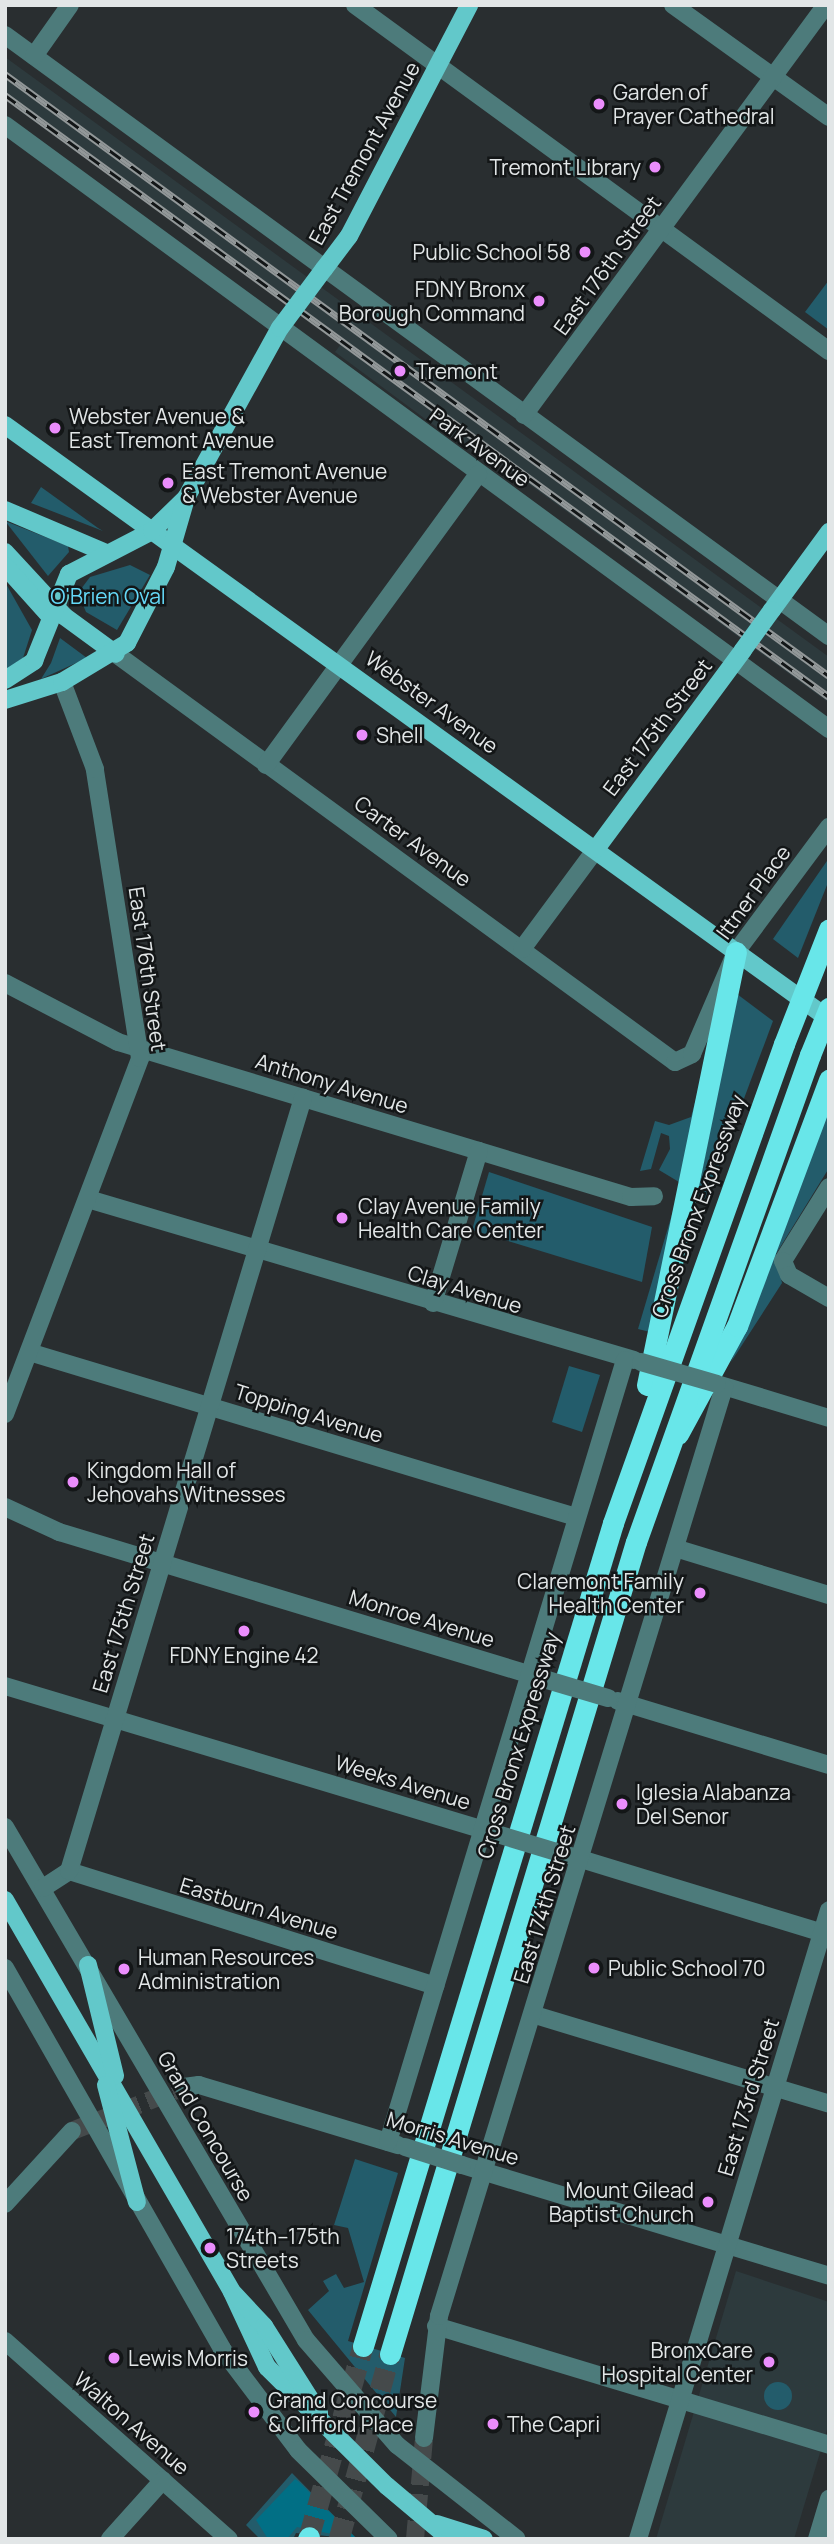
<!DOCTYPE html>
<html>
<head>
<meta charset="utf-8">
<style>
  body { margin:0 }
  #map { position:relative; width:834px; height:2544px; overflow:hidden; background:#292e30; font-family:Manrope,sans-serif }
  div>[style] { position:absolute }
  .built>* { inset:0; background:#2d3a3d }
  .green>* { inset:0; background:#235c6b }
  .round { border-radius:50% }
  .forest>* { inset:0; background:#016f85 }
  .minor-tunnel>* { height:18px; margin-top:-9px; transform-origin:0; background:repeating-linear-gradient(90deg,#454a4b 0 18px,transparent 0 27px) }
  .highway-tunnel>* { height:21px; margin-top:-10.5px; transform-origin:0; background:repeating-linear-gradient(90deg,#454a4b 0 21px,transparent 0 31px) }
  .minor>* { height:18px; margin:-9px; padding:0 9px; transform-origin:9px; border-radius:9px; background:#4d7b7b }
  .major>* { height:18px; margin:-9px; padding:0 9px; transform-origin:9px; border-radius:9px; background:#62c8ca }
  .highway>* { height:21px; margin:-10.5px; padding:0 10.5px; transform-origin:10.5px; border-radius:10.5px; background:#68e6e9 }
  .rail>* { height:7px; margin-top:-3.5px; transform-origin:0; background:repeating-linear-gradient(90deg,#131617 0 13px,#939899 0 26px); box-sizing:border-box; border-block:2px solid #939899 }
  .minor-bridge>* { height:18px; margin:-9px; padding:0 9px; transform-origin:9px; border-radius:9px; background:#4d7b7b }
  .major-bridge>* { height:18px; margin:-9px; padding:0 9px; transform-origin:9px; border-radius:9px; background:#62c8ca }
  .highway-bridge>* { height:21px; margin:-10.5px; padding:0 10.5px; transform-origin:10.5px; border-radius:10.5px; background:#68e6e9 }
  .dots>* { width:19px; height:19px; translate:-50% -50%; box-sizing:border-box; border:4px solid #131617; border-radius:50% }
  span { translate:-50% -50%; white-space:nowrap; text-align:center; line-height:1.15; -webkit-text-stroke:5px #131617; paint-order:stroke }
  .poi-label { font-size:21px; color:#e2e6e7 }
  .left { translate:0 -50%; text-align:left }
  .right { translate:-100% -50%; text-align:right }
  .street-label { font-size:21px; color:#e2e6e7 }
  .park-label { font-size:21px; color:#64d9f8 }
  .frame { position:absolute; inset:0; border:7px solid #e2e6e7; pointer-events:none }
</style>
</head>
<body>
<div id="map">
  <div class="built">
    <div style="clip-path:polygon(5px 57px,829px 657px,829px 703px,481px 449px,476px 453px,432px 424px,335px 352px,341px 344px,5px 100px)"></div>
    <div style="clip-path:polygon(736px 2271px,829px 2302px,829px 2423px,794px 2539px,656px 2539px)"></div>
  </div>
  <div class="green">
    <div style="clip-path:polygon(829px 280px,829px 330px,805px 312px)"></div>
    <div style="clip-path:polygon(41px 487px,98px 528px,103px 531px,31px 503px)"></div>
    <div style="clip-path:polygon(5px 521px,68px 546px,69px 552px,48px 576px)"></div>
    <div style="clip-path:polygon(130px 565px,150px 575px,117px 630px,86px 612px,78px 593px,90px 577px)"></div>
    <div style="clip-path:polygon(5px 582px,32px 630px,23px 658px,5px 670px)"></div>
    <div style="clip-path:polygon(60px 638px,87px 658px,41px 679px,51px 663px)"></div>
    <div style="clip-path:polygon(829px 858px,829px 880px,798px 958px,773px 939px)"></div>
    <div style="clip-path:polygon(737px 994px,773px 1021px,706px 1200px,697px 1196px)"></div>
    <div style="clip-path:polygon(708px 1054px,684px 1185px,659px 1170px,670px 1149px,669px 1136px,661px 1133px,651px 1169px,640px 1171px,655px 1121px,669px 1125px,691px 1117px)"></div>
    <div style="clip-path:polygon(829px 1108px,829px 1168px,776px 1254px,782px 1283px,731px 1362px)"></div>
    <div style="clip-path:polygon(489px 1172px,652px 1227px,642px 1282px,472px 1230px)"></div>
    <div style="clip-path:polygon(675px 1204px,650px 1332px,638px 1329px)"></div>
    <div style="clip-path:polygon(569px 1366px,600px 1375px,582px 1432px,552px 1422px)"></div>
    <div style="clip-path:polygon(355px 2159px,398px 2173px,348px 2341px,405px 2358px,396px 2417px,308px 2310px,329px 2291px,323px 2281px,336px 2274px,344px 2288px,364px 2282px,348px 2228px,334px 2225px)"></div>
    <div class="round" style="left:764px;top:2382px;width:28px;height:28px"></div>
    <div style="clip-path:polygon(292px 2473px,357px 2539px,296px 2533px,293px 2539px,260px 2539px,246px 2525px)"></div>
  </div>
  <div class="forest">
    <div style="clip-path:polygon(295px 2479px,298px 2481px,357px 2539px,297px 2527px,287px 2539px,268px 2539px,256px 2520px)"></div>
  </div>
  <div class="minor-tunnel">
    <div style="left:72px;top:2131px;width:120px;rotate:-21.4deg"></div>
    <div style="left:415px;top:2539px;width:101px;rotate:-84.9deg"></div>
  </div>
  <div class="highway-tunnel">
    <div style="left:309px;top:2537px;width:198px;rotate:-74.2deg"></div>
    <div style="left:339px;top:2539px;width:192px;rotate:-74.6deg"></div>
  </div>
  <div class="minor">
    <div style="left:355px;top:5px;width:587px;rotate:36.13deg"></div>
    <div style="left:673px;top:5px;width:192px;rotate:35.7deg"></div>
    <div style="left:5px;top:35px;width:1020px;rotate:36.11deg"></div>
    <div style="left:34px;top:56px;width:62px;rotate:-54.8deg"></div>
    <div style="left:5px;top:125px;width:1022px;rotate:36.24deg"></div>
    <div style="left:524px;top:415px;width:509px;rotate:-53.63deg"></div>
    <div style="left:116px;top:654px;width:692px;rotate:36.12deg"></div>
    <div style="left:675px;top:1062px;width:19px;rotate:-25deg"></div>
    <div style="left:692px;top:1054px;width:111px;rotate:-66.7deg"></div>
    <div style="left:736px;top:952px;width:156px;rotate:-53.4deg"></div>
    <div style="left:266px;top:765px;width:360px;rotate:-53.9deg"></div>
    <div style="left:522px;top:949px;width:124px;rotate:-53.5deg"></div>
    <div style="left:5px;top:983px;width:127px;rotate:27.6deg"></div>
    <div style="left:118px;top:1042px;width:536px;rotate:16.81deg"></div>
    <div style="left:631px;top:1197px;width:23px;rotate:-2deg"></div>
    <div style="left:829px;top:1187px;width:87px;rotate:121.9deg"></div>
    <div style="left:783px;top:1261px;width:15px;rotate:67deg"></div>
    <div style="left:789px;top:1275px;width:46px;rotate:29.9deg"></div>
    <div style="left:88px;top:1199px;width:569px;rotate:16.43deg"></div>
    <div style="left:433px;top:1303px;width:159px;rotate:-73.2deg"></div>
    <div style="left:29px;top:1352px;width:571px;rotate:16.79deg"></div>
    <div style="left:717px;top:1384px;width:117px;rotate:16.9deg"></div>
    <div style="left:5px;top:1414px;width:381px;rotate:-69.2deg"></div>
    <div style="left:140px;top:1058px;width:292px;rotate:-98.9deg"></div>
    <div style="left:95px;top:769px;width:93px;rotate:-110.8deg"></div>
    <div style="left:5px;top:1507px;width:60px;rotate:24.8deg"></div>
    <div style="left:59px;top:1532px;width:500px;rotate:16.84deg"></div>
    <div style="left:675px;top:1548px;width:161px;rotate:17deg"></div>
    <div style="left:5px;top:1686px;width:511px;rotate:16.73deg"></div>
    <div style="left:618px;top:1701px;width:220px;rotate:16.9deg"></div>
    <div style="left:5px;top:1827px;width:595px;rotate:59.6deg"></div>
    <div style="left:306px;top:2340px;width:139px;rotate:49.1deg"></div>
    <div style="left:397px;top:2445px;width:152px;rotate:38.1deg"></div>
    <div style="left:571px;top:1856px;width:270px;rotate:17deg"></div>
    <div style="left:69px;top:1871px;width:384px;rotate:17.4deg"></div>
    <div style="left:43px;top:1888px;width:31px;rotate:-33deg"></div>
    <div style="left:69px;top:1871px;width:808px;rotate:-73.16deg"></div>
    <div style="left:5px;top:1968px;width:438px;rotate:60.3deg"></div>
    <div style="left:222px;top:2349px;width:126px;rotate:53deg"></div>
    <div style="left:298px;top:2450px;width:127px;rotate:44.4deg"></div>
    <div style="left:535px;top:2015px;width:307px;rotate:16.8deg"></div>
    <div style="left:184px;top:2087px;width:15px;rotate:-8deg"></div>
    <div style="left:199px;top:2085px;width:208px;rotate:16.8deg"></div>
    <div style="left:388px;top:2142px;width:817px;rotate:-73.14deg"></div>
    <div style="left:462px;top:2165px;width:383px;rotate:16.8deg"></div>
    <div style="left:5px;top:2204px;width:99px;rotate:-47.5deg"></div>
    <div style="left:436px;top:2326px;width:411px;rotate:16.8deg"></div>
    <div style="left:5px;top:2341px;width:299px;rotate:41.5deg"></div>
    <div style="left:424px;top:2438px;width:123px;rotate:-83deg"></div>
    <div style="left:439px;top:2316px;width:972px;rotate:-72.94deg"></div>
    <div style="left:110px;top:2539px;width:79px;rotate:-48.1deg"></div>
    <div style="left:638px;top:2539px;width:657px;rotate:-73.11deg"></div>
    <div style="left:817px;top:2539px;width:42px;rotate:-73.3deg"></div>
  </div>
  <div class="major">
    <div style="left:324px;top:269px;width:41px;rotate:-52.9deg"></div>
    <div style="left:349px;top:236px;width:260px;rotate:-62.5deg"></div>
    <div style="left:5px;top:425px;width:1016px;rotate:35.79deg"></div>
    <div style="left:5px;top:510px;width:108px;rotate:23deg"></div>
    <div style="left:5px;top:552px;width:87px;rotate:47.3deg"></div>
    <div style="left:64px;top:616px;width:64px;rotate:36.2deg"></div>
    <div style="left:5px;top:566px;width:66px;rotate:48.1deg"></div>
    <div style="left:772px;top:610px;width:97px;rotate:-53.8deg"></div>
    <div style="left:5px;top:680px;width:35px;rotate:-33deg"></div>
    <div style="left:34px;top:661px;width:94px;rotate:-68.1deg"></div>
    <div style="left:69px;top:574px;width:93px;rotate:-27.4deg"></div>
    <div style="left:152px;top:531px;width:47px;rotate:-44.1deg"></div>
    <div style="left:5px;top:700px;width:60px;rotate:-17.5deg"></div>
    <div style="left:62px;top:682px;width:76px;rotate:-31deg"></div>
    <div style="left:127px;top:643px;width:85px;rotate:-62.8deg"></div>
    <div style="left:166px;top:567px;width:72px;rotate:-73.8deg"></div>
    <div style="left:186px;top:498px;width:194px;rotate:-61.1deg"></div>
    <div style="left:596px;top:849px;width:247px;rotate:-53.5deg"></div>
    <div style="left:5px;top:1900px;width:453px;rotate:59.9deg"></div>
    <div style="left:232px;top:2292px;width:83px;rotate:65deg"></div>
    <div style="left:267px;top:2367px;width:169px;rotate:44.8deg"></div>
    <div style="left:387px;top:2486px;width:82px;rotate:40.1deg"></div>
    <div style="left:88px;top:1965px;width:114px;rotate:76.3deg"></div>
    <div style="left:106px;top:2085px;width:121px;rotate:75.2deg"></div>
    <div style="left:234px;top:2294px;width:44px;rotate:46.8deg"></div>
    <div style="left:264px;top:2326px;width:103px;rotate:57.7deg"></div>
    <div style="left:437px;top:2524px;width:49px;rotate:17.7deg"></div>
  </div>
  <div class="highway">
    <div style="left:647px;top:1385px;width:442px;rotate:-78.4deg"></div>
    <div style="left:678px;top:1434px;width:123px;rotate:-61.4deg"></div>
    <div style="left:737px;top:1326px;width:263px;rotate:-69.5deg"></div>
    <div style="left:363px;top:2346px;width:860px;rotate:-73.1deg"></div>
    <div style="left:613px;top:1523px;width:509px;rotate:-70.35deg"></div>
    <div style="left:390px;top:2354px;width:848px;rotate:-73.15deg"></div>
    <div style="left:636px;top:1542px;width:517px;rotate:-70.34deg"></div>
    <div style="left:308px;top:2539px;width:2px;rotate:-63deg"></div>
  </div>
  <div class="rail">
    <div style="left:5px;top:74px;width:1020px;rotate:36.15deg"></div>
    <div style="left:5px;top:95px;width:1020px;rotate:36.15deg"></div>
  </div>
  <div class="minor-bridge">
    <div style="left:641px;top:1362px;width:79px;rotate:16.1deg"></div>
    <div style="left:544px;top:1679px;width:67px;rotate:16.5deg"></div>
    <div style="left:497px;top:1834px;width:66px;rotate:16.8deg"></div>
    <div style="left:405px;top:2147px;width:60px;rotate:17.5deg"></div>
  </div>
  <div class="major-bridge">
    <div style="left:280px;top:328px;width:74px;rotate:-53.3deg"></div>
    <div style="left:743px;top:650px;width:49px;rotate:-54.1deg"></div>
  </div>
  <div class="highway-bridge">
    <div style="left:784px;top:1044px;width:123px;rotate:-68.6deg"></div>
    <div style="left:810px;top:1055px;width:51px;rotate:-68deg"></div>
  </div>
  <div class="dots">
    <div style="left:599px;top:104px;background:#eb8dfc"></div>
    <div style="left:655px;top:167px;background:#eb8dfc"></div>
    <div style="left:585px;top:252px;background:#eb8dfc"></div>
    <div style="left:539px;top:301px;background:#eb8dfc"></div>
    <div style="left:400px;top:371px;background:#eb8dfc"></div>
    <div style="left:55px;top:428px;background:#eb8dfc"></div>
    <div style="left:168px;top:483px;background:#eb8dfc"></div>
    <div style="left:362px;top:735px;background:#eb8dfc"></div>
    <div style="left:342px;top:1218px;background:#eb8dfc"></div>
    <div style="left:73px;top:1482px;background:#eb8dfc"></div>
    <div style="left:700px;top:1593px;background:#eb8dfc"></div>
    <div style="left:244px;top:1631px;background:#eb8dfc"></div>
    <div style="left:622px;top:1804px;background:#eb8dfc"></div>
    <div style="left:594px;top:1968px;background:#eb8dfc"></div>
    <div style="left:124px;top:1969px;background:#eb8dfc"></div>
    <div style="left:708px;top:2202px;background:#eb8dfc"></div>
    <div style="left:210px;top:2248px;background:#eb8dfc"></div>
    <div style="left:114px;top:2358px;background:#eb8dfc"></div>
    <div style="left:769px;top:2362px;background:#eb8dfc"></div>
    <div style="left:254px;top:2412px;background:#eb8dfc"></div>
    <div style="left:493px;top:2424px;background:#eb8dfc"></div>
  </div>
  <div class="poi-label">
    <span class="left" style="left:613px;top:104px">Garden of<br>Prayer Cathedral</span>
    <span class="right" style="left:641px;top:167px">Tremont Library</span>
    <span class="right" style="left:571px;top:252px">Public School 58</span>
    <span class="right" style="left:525px;top:301px">FDNY Bronx<br>Borough Command</span>
    <span class="left" style="left:416px;top:371px">Tremont</span>
    <span class="left" style="left:69px;top:428px">Webster Avenue &amp;<br>East Tremont Avenue</span>
    <span class="left" style="left:182px;top:483px">East Tremont Avenue<br>&amp; Webster Avenue</span>
    <span class="left" style="left:376px;top:735px">Shell</span>
    <span class="left" style="left:358px;top:1218px">Clay Avenue Family<br>Health Care Center</span>
    <span class="left" style="left:87px;top:1482px">Kingdom Hall of<br>Jehovahs Witnesses</span>
    <span class="right" style="left:684px;top:1593px">Claremont Family<br>Health Center</span>
    <span style="left:244px;top:1655px">FDNY Engine 42</span>
    <span class="left" style="left:636px;top:1804px">Iglesia Alabanza<br>Del Senor</span>
    <span class="left" style="left:138px;top:1969px">Human Resources<br>Administration</span>
    <span class="left" style="left:608px;top:1968px">Public School 70</span>
    <span class="right" style="left:694px;top:2202px">Mount Gilead<br>Baptist Church</span>
    <span class="left" style="left:226px;top:2248px">174th–175th<br>Streets</span>
    <span class="right" style="left:753px;top:2362px">BronxCare<br>Hospital Center</span>
    <span class="left" style="left:128px;top:2358px">Lewis Morris</span>
    <span class="left" style="left:268px;top:2412px">Grand Concourse<br>&amp; Clifford Place</span>
    <span class="left" style="left:507px;top:2424px">The Capri</span>
  </div>
  <div class="street-label">
    <span style="left:364px;top:153px;rotate:-61deg">East Tremont Avenue</span>
    <span style="left:607px;top:265px;rotate:-54deg">East 176th Street</span>
    <span style="left:480px;top:447px;rotate:36deg">Park Avenue</span>
    <span style="left:432px;top:702px;rotate:36deg">Webster Avenue</span>
    <span style="left:657px;top:727px;rotate:-53deg">East 175th Street</span>
    <span style="left:413px;top:841px;rotate:36deg">Carter Avenue</span>
    <span style="left:753px;top:892px;rotate:-54deg">Ittner Place</span>
    <span style="left:148px;top:969px;rotate:82deg">East 176th Street</span>
    <span style="left:332px;top:1083px;rotate:17deg">Anthony Avenue</span>
    <span style="left:698px;top:1206px;rotate:-70deg">Cross Bronx Expressway</span>
    <span style="left:465px;top:1289px;rotate:17deg">Clay Avenue</span>
    <span style="left:309px;top:1413px;rotate:17deg">Topping Avenue</span>
    <span style="left:123px;top:1613px;rotate:-73deg">East 175th Street</span>
    <span style="left:422px;top:1618px;rotate:17deg">Monroe Avenue</span>
    <span style="left:518px;top:1745px;rotate:-73deg">Cross Bronx Expressway</span>
    <span style="left:403px;top:1782px;rotate:17deg">Weeks Avenue</span>
    <span style="left:544px;top:1904px;rotate:-73deg">East 174th Street</span>
    <span style="left:259px;top:1908px;rotate:17deg">Eastburn Avenue</span>
    <span style="left:748px;top:2097px;rotate:-73deg">East 173rd Street</span>
    <span style="left:206px;top:2126px;rotate:60deg">Grand Concourse</span>
    <span style="left:453px;top:2138px;rotate:17deg">Morris Avenue</span>
    <span style="left:132px;top:2423px;rotate:41deg">Walton Avenue</span>
  </div>
  <div class="park-label">
    <span style="left:108px;top:596px">O'Brien Oval</span>
  </div>
  <div class="frame"></div>
</div>
</body>
</html>
